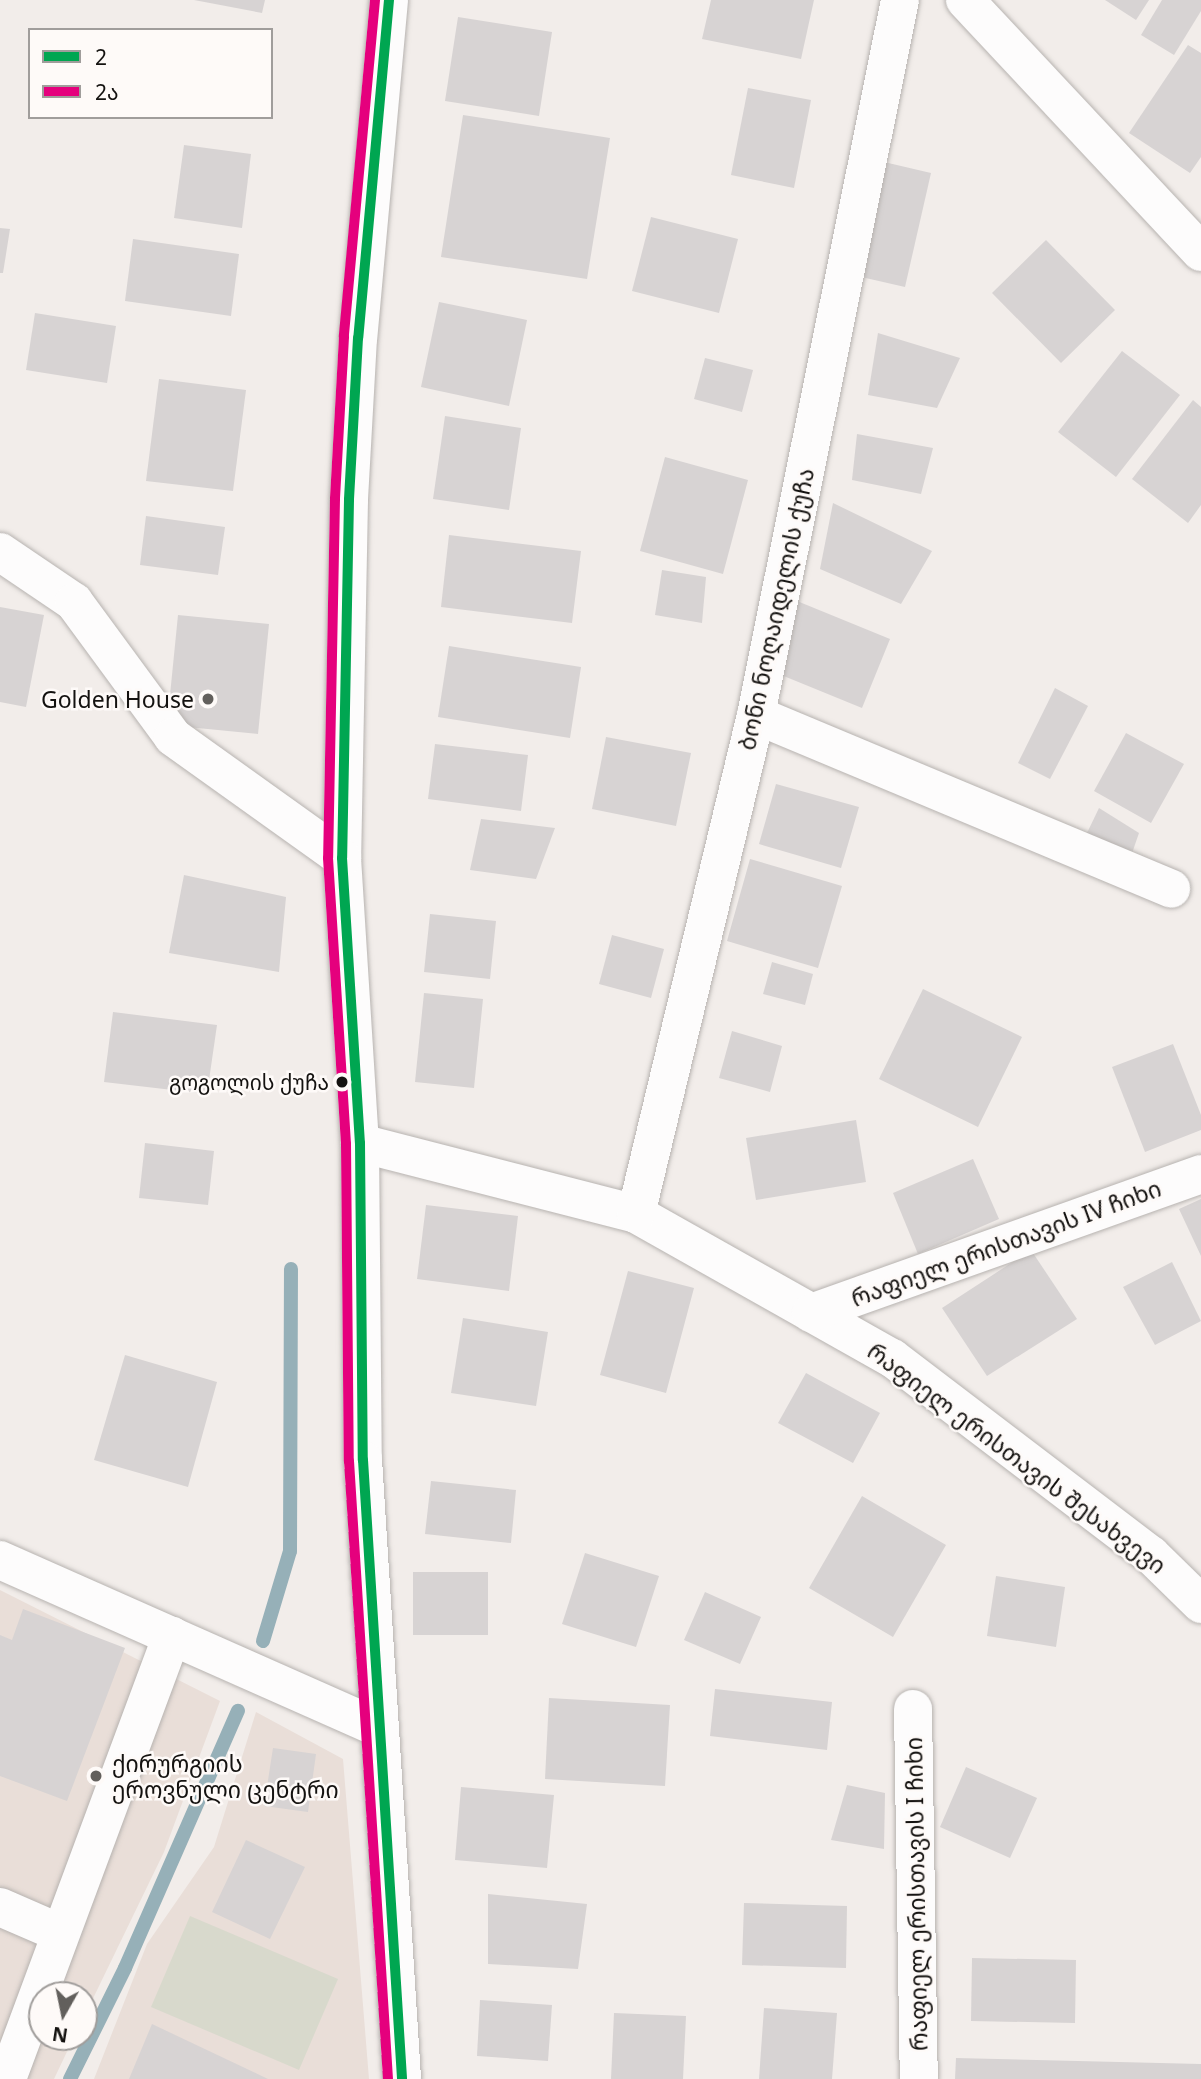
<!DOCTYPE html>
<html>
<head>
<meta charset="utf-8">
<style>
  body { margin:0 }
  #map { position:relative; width:1201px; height:2079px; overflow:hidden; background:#f2edea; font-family:"Noto Sans","Noto Sans Georgian",sans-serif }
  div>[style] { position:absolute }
  .built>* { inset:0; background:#e9ded8 }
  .green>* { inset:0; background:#d8d9cc }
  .stream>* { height:14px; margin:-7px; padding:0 7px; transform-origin:7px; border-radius:7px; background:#96b0b8 }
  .building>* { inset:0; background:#d7d3d3 }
  .roads { filter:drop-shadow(0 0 2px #b7b3b0) drop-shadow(0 0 2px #b7b3b0) }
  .minor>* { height:38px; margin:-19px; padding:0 19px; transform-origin:19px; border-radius:19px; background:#fdfcfc }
  .bus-1>* { height:10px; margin:-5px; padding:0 5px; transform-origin:5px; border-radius:5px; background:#00a651 }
  .bus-2>* { height:10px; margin:-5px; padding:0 5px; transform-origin:5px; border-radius:5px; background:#e5007d }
  .dots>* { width:19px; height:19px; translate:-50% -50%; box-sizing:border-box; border:4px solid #fefaf8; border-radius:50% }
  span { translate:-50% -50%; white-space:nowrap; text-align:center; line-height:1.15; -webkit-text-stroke:5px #fefaf8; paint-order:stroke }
  .bus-label { font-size:21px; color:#141210 }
  .right { translate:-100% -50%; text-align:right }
  .street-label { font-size:23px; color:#141210 }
  .poi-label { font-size:23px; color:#141210 }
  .left { translate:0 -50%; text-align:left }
  .legend { position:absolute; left:28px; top:28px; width:245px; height:91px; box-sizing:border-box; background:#fefaf8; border:2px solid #a09d9b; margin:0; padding:9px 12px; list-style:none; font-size:21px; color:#141210 }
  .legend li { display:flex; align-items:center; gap:14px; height:35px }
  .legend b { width:35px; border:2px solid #a09d9b }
  .north { position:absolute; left:28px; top:1981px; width:70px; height:70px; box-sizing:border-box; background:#fefaf8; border:2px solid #a09d9b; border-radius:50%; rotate:189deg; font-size:19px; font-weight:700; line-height:28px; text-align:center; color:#141210 }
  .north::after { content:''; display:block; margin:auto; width:24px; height:32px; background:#625f5c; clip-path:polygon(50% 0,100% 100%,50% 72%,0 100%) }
</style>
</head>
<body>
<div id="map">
  <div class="built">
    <div style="clip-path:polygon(0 1590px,220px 1701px,164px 1852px,84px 2017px,84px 1995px,42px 1995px,42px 2037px,74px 2037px,54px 2079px,0 2079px)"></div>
    <div style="clip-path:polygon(256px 1712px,343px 1759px,369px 2079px,94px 2079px,147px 1944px,214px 1847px)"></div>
  </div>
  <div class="green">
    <div style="clip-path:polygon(190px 1916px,338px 1979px,299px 2070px,151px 2007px)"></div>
  </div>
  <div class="stream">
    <div style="left:263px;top:1641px;width:94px;rotate:-73.3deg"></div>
    <div style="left:290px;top:1551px;width:282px;rotate:-89.8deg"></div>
    <div style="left:70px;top:2079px;width:124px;rotate:-63.6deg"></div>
    <div style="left:125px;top:1968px;width:281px;rotate:-66.3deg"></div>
  </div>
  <div class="building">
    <div style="clip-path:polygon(194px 0,265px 0,262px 13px)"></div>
    <div style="clip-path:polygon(711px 0,814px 0,801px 59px,702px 39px)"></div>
    <div style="clip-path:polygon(1105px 0,1149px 0,1136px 20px)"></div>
    <div style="clip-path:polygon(1162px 0,1201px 0,1201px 11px,1174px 55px,1141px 35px)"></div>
    <div style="clip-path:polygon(458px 17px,552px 32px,539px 116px,445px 101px)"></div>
    <div style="clip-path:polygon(1188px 45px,1201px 53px,1201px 157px,1190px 173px,1129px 133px)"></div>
    <div style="clip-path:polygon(748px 88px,811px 100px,794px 188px,731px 175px)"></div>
    <div style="clip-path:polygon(463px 115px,610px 138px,587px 279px,441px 257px)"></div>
    <div style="clip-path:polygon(184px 145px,251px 154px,242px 228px,174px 218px)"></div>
    <div style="clip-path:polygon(884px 162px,931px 173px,905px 287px,857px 276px)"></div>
    <div style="clip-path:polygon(651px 217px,738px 239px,719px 313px,632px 291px)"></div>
    <div style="clip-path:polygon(0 228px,10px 229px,3px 273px,0 273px)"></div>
    <div style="clip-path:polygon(133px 239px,239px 254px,231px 316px,125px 301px)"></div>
    <div style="clip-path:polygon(1046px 240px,1115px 310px,1061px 363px,992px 293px)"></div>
    <div style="clip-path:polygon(439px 302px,527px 320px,509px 406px,421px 387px)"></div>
    <div style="clip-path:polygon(35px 313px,116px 326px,107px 383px,26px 370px)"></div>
    <div style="clip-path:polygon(878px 333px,960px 358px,937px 408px,868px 395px)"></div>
    <div style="clip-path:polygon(1122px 351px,1180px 395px,1116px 477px,1058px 432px)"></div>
    <div style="clip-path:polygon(705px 358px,753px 370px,742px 412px,694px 399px)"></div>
    <div style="clip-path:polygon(159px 379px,246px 390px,233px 491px,146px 481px)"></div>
    <div style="clip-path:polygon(1193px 400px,1201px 407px,1201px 505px,1188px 523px,1132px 479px)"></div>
    <div style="clip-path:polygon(445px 416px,521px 428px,509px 510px,433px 499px)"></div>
    <div style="clip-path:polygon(857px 434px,933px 448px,921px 494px,852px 480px)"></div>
    <div style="clip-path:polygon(665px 457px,748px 480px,723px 574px,640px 551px)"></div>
    <div style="clip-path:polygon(833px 503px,932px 551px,901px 604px,820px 569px)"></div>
    <div style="clip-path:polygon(146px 516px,225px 527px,218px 575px,140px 565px)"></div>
    <div style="clip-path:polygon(449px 535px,581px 551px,572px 623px,441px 607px)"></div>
    <div style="clip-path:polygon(662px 570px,706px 577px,702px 623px,655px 615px)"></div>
    <div style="clip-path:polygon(797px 601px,890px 639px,862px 708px,769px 670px)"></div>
    <div style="clip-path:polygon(0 607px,44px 615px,26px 707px,0 702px)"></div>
    <div style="clip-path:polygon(178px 615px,269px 624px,258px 734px,167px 725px)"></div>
    <div style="clip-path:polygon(449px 646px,581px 667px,570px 738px,438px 717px)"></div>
    <div style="clip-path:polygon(1055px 688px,1088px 706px,1050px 779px,1018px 763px)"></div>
    <div style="clip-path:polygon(1126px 733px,1184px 764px,1151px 823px,1094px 791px)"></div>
    <div style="clip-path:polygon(606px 737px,691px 753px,676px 826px,592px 809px)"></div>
    <div style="clip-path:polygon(435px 744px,528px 755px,521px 811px,428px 799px)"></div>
    <div style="clip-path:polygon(776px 784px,859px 807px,841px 868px,759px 844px)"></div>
    <div style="clip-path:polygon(1099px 808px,1139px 833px,1131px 856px,1087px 833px)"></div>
    <div style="clip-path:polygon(481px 819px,555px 828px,536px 879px,470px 870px)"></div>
    <div style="clip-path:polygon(750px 859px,842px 886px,818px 968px,727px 941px)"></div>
    <div style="clip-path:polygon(184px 875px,286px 897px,279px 972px,169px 953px)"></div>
    <div style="clip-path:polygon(430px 914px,496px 921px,490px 979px,424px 972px)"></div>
    <div style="clip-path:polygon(612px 935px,664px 949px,651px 998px,599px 984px)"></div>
    <div style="clip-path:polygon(772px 962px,813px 974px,805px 1005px,763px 994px)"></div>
    <div style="clip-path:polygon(923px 989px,1022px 1037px,978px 1127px,879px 1079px)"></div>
    <div style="clip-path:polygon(424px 993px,483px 999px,474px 1088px,415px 1082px)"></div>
    <div style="clip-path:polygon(113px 1012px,217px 1025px,207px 1094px,104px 1082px)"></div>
    <div style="clip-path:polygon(732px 1031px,782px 1046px,770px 1092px,719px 1078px)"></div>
    <div style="clip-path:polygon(1173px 1044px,1201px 1115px,1201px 1130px,1145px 1152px,1112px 1067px)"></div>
    <div style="clip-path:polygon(856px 1120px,866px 1182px,756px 1200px,746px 1138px)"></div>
    <div style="clip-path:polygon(145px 1143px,214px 1151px,208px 1205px,139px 1198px)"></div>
    <div style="clip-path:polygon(973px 1159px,999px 1219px,918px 1254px,893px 1193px)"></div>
    <div style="clip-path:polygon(1201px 1199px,1201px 1256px,1179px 1209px)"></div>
    <div style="clip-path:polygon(426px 1205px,518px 1216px,509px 1291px,417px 1279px)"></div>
    <div style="clip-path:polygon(1031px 1250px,1077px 1319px,987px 1376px,942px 1308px)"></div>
    <div style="clip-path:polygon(1172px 1262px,1201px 1321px,1155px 1345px,1123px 1287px)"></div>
    <div style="clip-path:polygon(628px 1271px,694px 1288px,666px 1393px,600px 1375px)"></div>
    <div style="clip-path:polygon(463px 1318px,548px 1332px,536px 1406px,451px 1393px)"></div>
    <div style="clip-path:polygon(125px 1355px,217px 1382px,188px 1487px,94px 1460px)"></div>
    <div style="clip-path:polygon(806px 1373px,880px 1413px,853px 1463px,778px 1423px)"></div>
    <div style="clip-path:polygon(431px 1481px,516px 1490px,511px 1543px,425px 1534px)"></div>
    <div style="clip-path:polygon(862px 1496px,946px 1545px,893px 1637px,809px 1588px)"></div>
    <div style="clip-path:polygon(585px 1553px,659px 1576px,636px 1647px,562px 1624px)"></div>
    <div style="clip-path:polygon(413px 1572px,488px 1572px,488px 1635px,413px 1635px)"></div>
    <div style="clip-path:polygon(996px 1576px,1065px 1587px,1056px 1647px,987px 1636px)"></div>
    <div style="clip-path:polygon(705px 1592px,761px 1617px,740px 1664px,684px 1640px)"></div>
    <div style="clip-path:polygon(23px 1609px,125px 1648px,67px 1801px,0 1776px,0 1635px,12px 1640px)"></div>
    <div style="clip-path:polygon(715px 1689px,832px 1702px,827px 1750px,710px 1736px)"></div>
    <div style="clip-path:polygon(549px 1698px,670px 1705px,665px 1786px,545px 1779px)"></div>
    <div style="clip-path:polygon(273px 1748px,316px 1754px,308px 1812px,264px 1806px)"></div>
    <div style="clip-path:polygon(966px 1767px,1037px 1798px,1010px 1858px,940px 1827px)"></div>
    <div style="clip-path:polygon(847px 1785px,885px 1793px,884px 1849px,831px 1840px)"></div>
    <div style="clip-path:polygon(461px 1787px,554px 1795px,547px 1868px,455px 1860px)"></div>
    <div style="clip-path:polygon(246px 1840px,305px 1867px,270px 1939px,212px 1912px)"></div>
    <div style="clip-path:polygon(488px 1894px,587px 1904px,578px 1969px,488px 1964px)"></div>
    <div style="clip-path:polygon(744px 1903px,847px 1906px,846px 1968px,742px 1965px)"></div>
    <div style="clip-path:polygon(972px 1958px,1076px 1960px,1075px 2023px,971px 2021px)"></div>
    <div style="clip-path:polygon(480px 2000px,552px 2005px,548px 2061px,477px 2056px)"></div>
    <div style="clip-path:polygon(764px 2008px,837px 2013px,832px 2079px,759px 2079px)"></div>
    <div style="clip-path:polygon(614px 2013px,686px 2016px,683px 2079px,611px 2079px)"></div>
    <div style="clip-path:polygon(152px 2024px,268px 2079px,129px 2079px)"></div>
    <div style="clip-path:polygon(956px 2058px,1201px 2064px,1201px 2079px,955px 2079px)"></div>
  </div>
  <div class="roads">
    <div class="minor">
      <div style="left:389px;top:0;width:339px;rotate:95.2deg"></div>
      <div style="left:358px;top:338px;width:162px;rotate:93.2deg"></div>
      <div style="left:349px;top:500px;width:358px;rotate:91.1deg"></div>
      <div style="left:342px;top:858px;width:286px;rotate:86.4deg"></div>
      <div style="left:360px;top:1143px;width:317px;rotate:89.5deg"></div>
      <div style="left:363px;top:1460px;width:620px;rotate:86.39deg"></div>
      <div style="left:965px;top:0;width:345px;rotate:46.9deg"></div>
      <div style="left:0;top:552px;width:89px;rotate:34deg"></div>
      <div style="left:74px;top:602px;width:167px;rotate:53.7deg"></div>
      <div style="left:173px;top:737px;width:208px;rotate:35.6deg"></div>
      <div style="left:756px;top:715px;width:450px;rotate:22.7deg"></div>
      <div style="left:360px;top:1143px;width:285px;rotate:14.4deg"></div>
      <div style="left:636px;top:1214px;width:294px;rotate:29.4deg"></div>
      <div style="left:892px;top:1358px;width:325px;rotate:37.3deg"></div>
      <div style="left:1151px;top:1555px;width:70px;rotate:44.4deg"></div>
      <div style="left:636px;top:1214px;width:513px;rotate:-76.48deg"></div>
      <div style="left:756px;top:715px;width:729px;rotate:-78.61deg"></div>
      <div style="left:811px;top:1313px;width:414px;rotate:-19.6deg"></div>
      <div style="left:0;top:1560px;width:415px;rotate:23.9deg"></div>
      <div style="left:913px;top:1709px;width:370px;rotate:89.1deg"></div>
      <div style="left:0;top:1907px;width:65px;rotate:23.4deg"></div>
      <div style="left:7px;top:2079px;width:473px;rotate:-69.6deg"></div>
    </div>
  </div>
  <div class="bus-1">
    <div style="left:389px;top:0;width:339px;rotate:95.2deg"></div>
    <div style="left:358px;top:338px;width:162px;rotate:93.2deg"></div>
    <div style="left:349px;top:500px;width:358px;rotate:91.1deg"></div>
    <div style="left:342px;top:858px;width:286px;rotate:86.4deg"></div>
    <div style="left:360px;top:1143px;width:317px;rotate:89.5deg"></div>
    <div style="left:363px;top:1460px;width:620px;rotate:86.39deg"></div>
  </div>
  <div class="bus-2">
    <div style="left:375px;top:0;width:338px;rotate:95.3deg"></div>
    <div style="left:344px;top:337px;width:162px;rotate:93.2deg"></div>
    <div style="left:335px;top:499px;width:359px;rotate:91.1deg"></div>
    <div style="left:328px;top:858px;width:287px;rotate:86.4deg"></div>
    <div style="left:346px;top:1144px;width:317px;rotate:89.5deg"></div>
    <div style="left:349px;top:1461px;width:619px;rotate:86.39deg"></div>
  </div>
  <div class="dots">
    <div style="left:208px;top:699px;background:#625f5c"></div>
    <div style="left:342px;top:1082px;background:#141210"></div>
    <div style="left:96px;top:1776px;background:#625f5c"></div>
  </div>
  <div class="bus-label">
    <span class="right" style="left:329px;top:1082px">გოგოლის ქუჩა</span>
  </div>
  <div class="street-label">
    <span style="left:776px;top:609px;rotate:-78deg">ბონი ნოღაიდელის ქუჩა</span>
    <span style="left:1006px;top:1243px;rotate:-20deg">რაფიელ ერისთავის IV ჩიხი</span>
    <span style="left:1017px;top:1458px;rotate:37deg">რაფიელ ერისთავის შესახვევი</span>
    <span style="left:916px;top:1894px;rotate:-91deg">რაფიელ ერისთავის I ჩიხი</span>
  </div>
  <div class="poi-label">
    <span class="right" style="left:194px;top:699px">Golden House</span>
    <span class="left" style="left:112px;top:1776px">ქირურგიის<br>ეროვნული ცენტრი</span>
  </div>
  <ul class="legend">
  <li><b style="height:9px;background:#00a651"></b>2</li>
  <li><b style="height:9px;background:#e5007d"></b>2ა</li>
  </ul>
  <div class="north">N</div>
</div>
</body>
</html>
